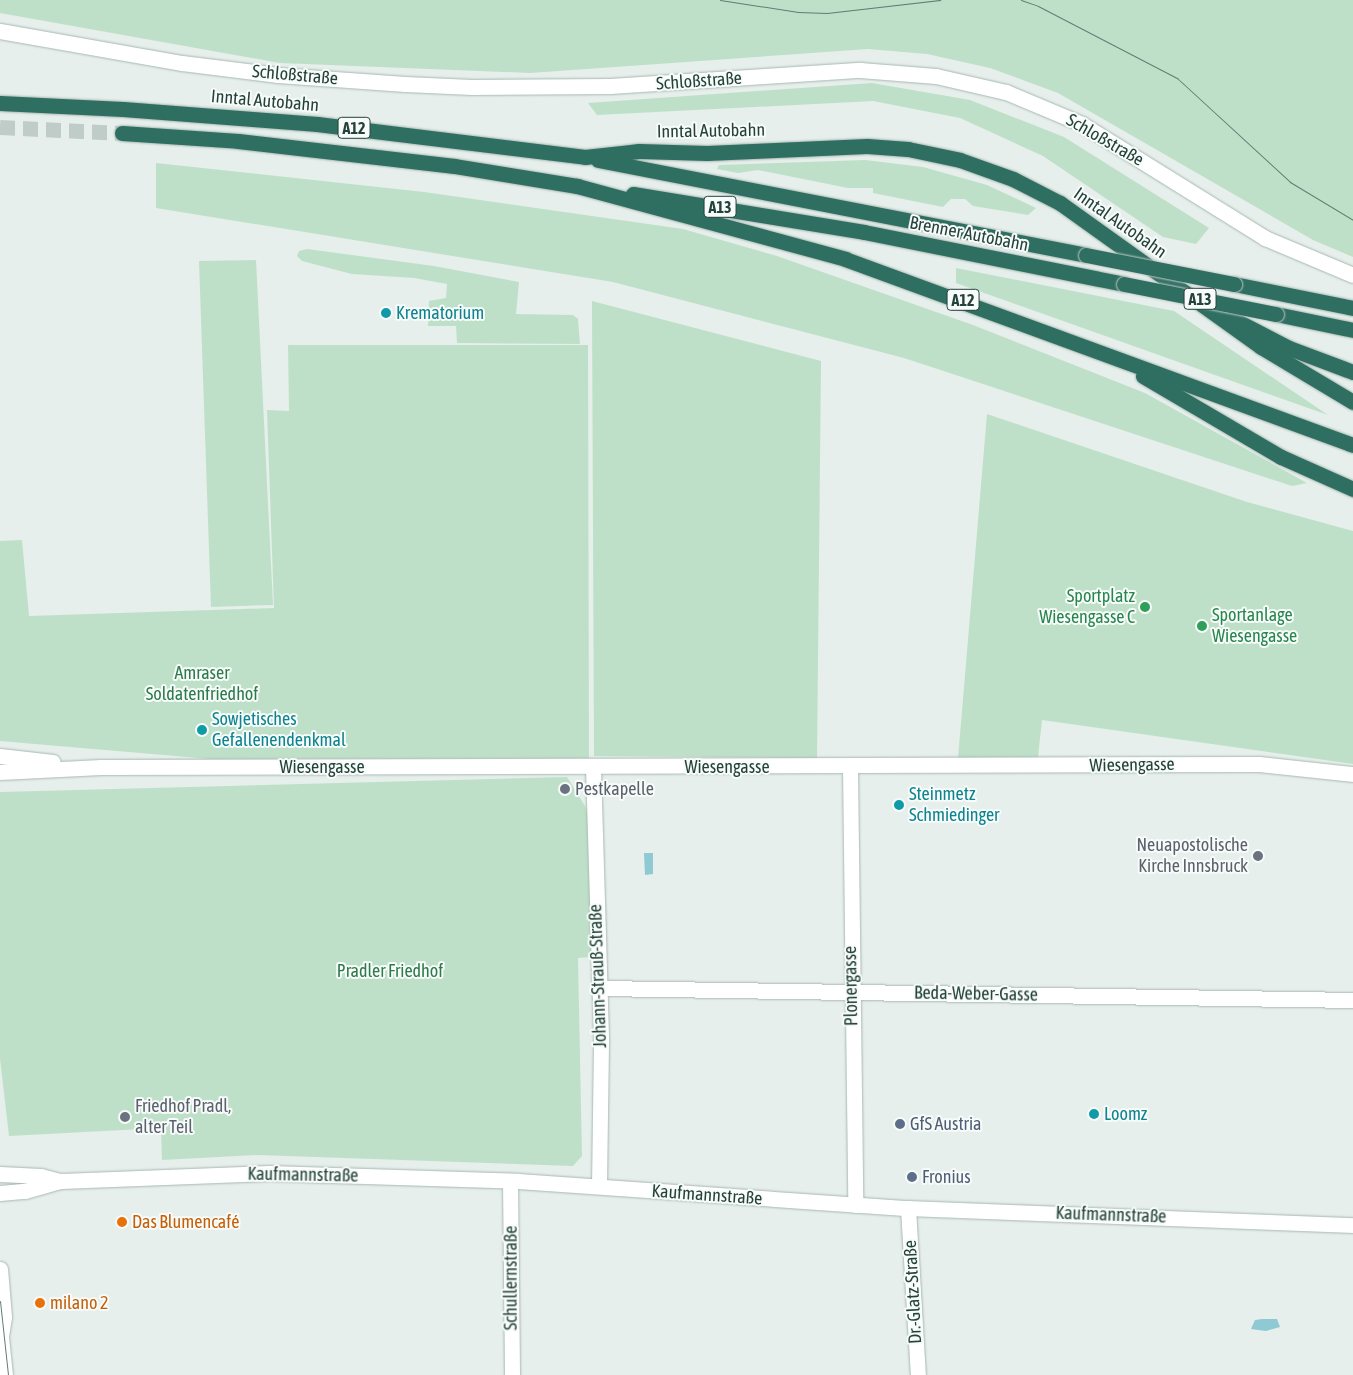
<!DOCTYPE html>
<html>
<head>
<meta charset="utf-8">
<style>
  body { margin:0 }
  #map { position:relative; width:1353px; height:1375px; overflow:hidden; background:#e6efeb; font-family:"Asap Condensed",sans-serif }
  div>[style] { position:absolute }
  .green>* { inset:0; background:#bfe0c8 }
  .water>* { inset:0; background:#8ec9d4 }
  .highway-tunnel>* { height:15px; margin-top:-7.5px; transform-origin:0; background:repeating-linear-gradient(90deg,#bfccc8 0 15px,transparent 0 23px) }
  .roads { filter:drop-shadow(0 0 1px #a8b8b2) drop-shadow(0 0 1px #a8b8b2) }
  .street>* { height:15px; margin:-7.5px; padding:0 7.5px; transform-origin:7.5px; border-radius:7.5px; background:#fff }
  .secondary>* { height:15px; margin:-7.5px; padding:0 7.5px; transform-origin:7.5px; border-radius:7.5px; background:#fff }
  .highway>* { height:15px; margin:-7.5px; padding:0 7.5px; transform-origin:7.5px; border-radius:7.5px; background:#2f6f62 }
  .tram>* { height:1px; margin:-0.5px; padding:0 0.5px; transform-origin:0.5px; border-radius:0.5px; background:#5f7d75 }
  .bridges { filter:drop-shadow(0 0 1px #c2cac8) drop-shadow(0 0 1px #c2cac8) }
  .highway-bridge>* { height:15px; margin:-7.5px; padding:0 7.5px; transform-origin:7.5px; border-radius:7.5px; background:#2f6f62 }
  .dots>* { width:14px; height:14px; translate:-50% -50%; box-sizing:border-box; border:2px solid #f7fbf9; border-radius:50% }
  span { translate:-50% -50%; white-space:nowrap; text-align:center; line-height:1.15; -webkit-text-stroke:4px #f7fbf9; paint-order:stroke }
  .shield-label span { padding:1px 4px; background:#f7fbf9; border:1px solid; border-radius:4px; -webkit-text-stroke-width:0 }
  .shield-label { font-size:16px; color:#24423a; font-weight:700 }
  .street-label { font-size:18px; color:#24423a }
  .culture-label { font-size:18px; color:#0d838f }
  .left { translate:0 -50%; text-align:left }
  .leisure-label { font-size:18px; color:#27864d }
  .right { translate:-100% -50%; text-align:right }
  .park-label { font-size:18px; color:#2d7a4b }
  .worship-label { font-size:18px; color:#5b616d }
  .service-label { font-size:18px; color:#4e5e75 }
  .food-label { font-size:18px; color:#c56008 }
</style>
</head>
<body>
<div id="map">
  <div class="green">
    <div style="clip-path:polygon(0 0,1353px 0,1353px 257px,1313px 240px,1058px 93px,990px 68px,927px 54px,868px 49px,530px 73px,280px 63px,0 13px)"></div>
    <div style="clip-path:polygon(872px 83px,970px 100px,1064px 137px,1209px 228px,1196px 244px,1163px 237px,1043px 156px,960px 118px,873px 101px,597px 115px,588px 103px)"></div>
    <div style="clip-path:polygon(865px 160px,923px 167px,987px 185px,1036px 208px,1028px 215px,973px 206px,965px 199px,951px 199px,943px 207px,873px 193px,873px 188px,848px 188px,758px 170px,738px 173px,717px 169px,719px 165px)"></div>
    <div style="clip-path:polygon(156px 163px,424px 192px,683px 229px,777px 256px,973px 325px,1145px 393px,1307px 483px,1292px 486px,904px 358px,613px 282px,156px 208px)"></div>
    <div style="clip-path:polygon(307px 249px,434px 266px,519px 282px,516px 314px,573px 315px,578px 319px,580px 344px,457px 343px,456px 326px,428px 326px,429px 301px,446px 298px,447px 284px,414px 278px,352px 274px,302px 261px,297px 256px,299px 251px)"></div>
    <div style="clip-path:polygon(256px 260px,273px 605px,211px 607px,199px 261px)"></div>
    <div style="clip-path:polygon(956px 268px,1174px 311px,1328px 415px,956px 283px)"></div>
    <div style="clip-path:polygon(592px 301px,821px 361px,817px 758px,594px 756px)"></div>
    <div style="clip-path:polygon(288px 345px,588px 345px,589px 758px,210px 759px,0 741px,0 541px,22px 540px,29px 616px,274px 608px,267px 410px,289px 411px)"></div>
    <div style="clip-path:polygon(987px 414px,1247px 502px,1353px 531px,1353px 764px,1042px 720px,1038px 757px,958px 758px)"></div>
    <div style="clip-path:polygon(567px 777px,585px 806px,594px 828px,591px 957px,578px 958px,582px 1156px,573px 1166px,258px 1155px,162px 1160px,161px 1128px,9px 1136px,0 1059px,0 792px)"></div>
  </div>
  <div class="water">
    <div style="clip-path:polygon(644px 853px,653px 853px,653px 874px,645px 875px)"></div>
    <div style="clip-path:polygon(1262px 1319px,1277px 1319px,1280px 1327px,1266px 1331px,1251px 1329px,1255px 1320px)"></div>
  </div>
  <div class="highway-tunnel">
    <div style="left:0;top:127px;width:122px;rotate:2.8deg"></div>
  </div>
  <div class="roads">
    <div class="street">
      <div style="left:0;top:756px;width:53px;rotate:6.5deg"></div>
      <div style="left:593px;top:767px;width:276px;rotate:88.3deg"></div>
      <div style="left:601px;top:1043px;width:143px;rotate:90.8deg"></div>
      <div style="left:850px;top:767px;width:438px;rotate:89.3deg"></div>
      <div style="left:0;top:772px;width:101px;rotate:-2.8deg"></div>
      <div style="left:101px;top:767px;width:1158px;rotate:-0.15deg"></div>
      <div style="left:1259px;top:764px;width:95px;rotate:6.1deg"></div>
      <div style="left:600px;top:988px;width:753px;rotate:0.91deg"></div>
      <div style="left:0;top:1174px;width:41px;rotate:2.8deg"></div>
      <div style="left:41px;top:1176px;width:20px;rotate:15deg"></div>
      <div style="left:510px;top:1181px;width:194px;rotate:89.4deg"></div>
      <div style="left:0;top:1193px;width:25px;rotate:-5deg"></div>
      <div style="left:25px;top:1191px;width:37px;rotate:-16deg"></div>
      <div style="left:61px;top:1181px;width:208px;rotate:-2.2deg"></div>
      <div style="left:269px;top:1173px;width:249px;rotate:1.8deg"></div>
      <div style="left:518px;top:1181px;width:391px;rotate:4deg"></div>
      <div style="left:908px;top:1208px;width:445px;rotate:2.2deg"></div>
      <div style="left:908px;top:1208px;width:167px;rotate:86.6deg"></div>
      <div style="left:0;top:1269px;width:48px;rotate:85.2deg"></div>
      <div style="left:4px;top:1317px;width:20px;rotate:99deg"></div>
      <div style="left:1px;top:1337px;width:38px;rotate:84deg"></div>
    </div>
    <div class="secondary">
      <div style="left:0;top:31px;width:185px;rotate:10deg"></div>
      <div style="left:182px;top:63px;width:97px;rotate:7.1deg"></div>
      <div style="left:278px;top:75px;width:127px;rotate:4.1deg"></div>
      <div style="left:405px;top:84px;width:67px;rotate:2.6deg"></div>
      <div style="left:472px;top:87px;width:138px;rotate:-0.4deg"></div>
      <div style="left:610px;top:86px;width:251px;rotate:-3.7deg"></div>
      <div style="left:860px;top:70px;width:76px;rotate:4.5deg"></div>
      <div style="left:936px;top:76px;width:72px;rotate:12.9deg"></div>
      <div style="left:1006px;top:92px;width:82px;rotate:22.8deg"></div>
      <div style="left:1082px;top:124px;width:216px;rotate:31.9deg"></div>
      <div style="left:1265px;top:238px;width:95px;rotate:22.8deg"></div>
    </div>
    <div class="highway">
      <div style="left:0;top:103px;width:123px;rotate:2.8deg"></div>
      <div style="left:123px;top:109px;width:195px;rotate:4.4deg"></div>
      <div style="left:317px;top:124px;width:270px;rotate:7deg"></div>
      <div style="left:585px;top:157px;width:54px;rotate:-6.3deg"></div>
      <div style="left:639px;top:151px;width:68px;rotate:1.7deg"></div>
      <div style="left:707px;top:153px;width:160px;rotate:-2.5deg"></div>
      <div style="left:867px;top:146px;width:41px;rotate:4.2deg"></div>
      <div style="left:908px;top:149px;width:53px;rotate:11.9deg"></div>
      <div style="left:960px;top:160px;width:56px;rotate:19.7deg"></div>
      <div style="left:1013px;top:179px;width:53px;rotate:27.1deg"></div>
      <div style="left:1060px;top:203px;width:247px;rotate:35.6deg"></div>
      <div style="left:1261px;top:347px;width:107px;rotate:30.9deg"></div>
      <div style="left:122px;top:133px;width:116px;rotate:3.9deg"></div>
      <div style="left:238px;top:141px;width:218px;rotate:6.6deg"></div>
      <div style="left:455px;top:166px;width:124px;rotate:9.3deg"></div>
      <div style="left:577px;top:186px;width:278px;rotate:15.2deg"></div>
      <div style="left:845px;top:259px;width:541px;rotate:20.11deg"></div>
      <div style="left:598px;top:160px;width:497px;rotate:11deg"></div>
      <div style="left:633px;top:194px;width:234px;rotate:9.3deg"></div>
      <div style="left:864px;top:232px;width:265px;rotate:11.3deg"></div>
      <div style="left:1234px;top:284px;width:121px;rotate:11.4deg"></div>
      <div style="left:1276px;top:314px;width:79px;rotate:11.7deg"></div>
      <div style="left:1231px;top:318px;width:65px;rotate:27.3deg"></div>
      <div style="left:1289px;top:348px;width:68px;rotate:20.6deg"></div>
      <div style="left:1143px;top:376px;width:160px;rotate:30.4deg"></div>
      <div style="left:1281px;top:457px;width:79px;rotate:24deg"></div>
    </div>
  </div>
  <div class="tram">
    <div style="left:720px;top:0;width:79px;rotate:8.7deg"></div>
    <div style="left:798px;top:12px;width:29px;rotate:2deg"></div>
    <div style="left:827px;top:13px;width:114px;rotate:-6.6deg"></div>
    <div style="left:1021px;top:0;width:18px;rotate:19deg"></div>
    <div style="left:1038px;top:6px;width:157px;rotate:27.4deg"></div>
    <div style="left:1177px;top:78px;width:154px;rotate:42.6deg"></div>
    <div style="left:1290px;top:182px;width:74px;rotate:31.1deg"></div>
    <div style="left:0;top:1301px;width:74px;rotate:83.8deg"></div>
  </div>
  <div class="bridges">
    <div class="highway-bridge">
      <div style="left:1086px;top:255px;width:151px;rotate:11.1deg"></div>
      <div style="left:1124px;top:284px;width:155px;rotate:11.2deg"></div>
    </div>
  </div>
  <div class="dots">
    <div style="left:386px;top:313px;background:#0f9aa8"></div>
    <div style="left:1145px;top:607px;background:#2e9e5b"></div>
    <div style="left:1202px;top:626px;background:#2e9e5b"></div>
    <div style="left:202px;top:730px;background:#0f9aa8"></div>
    <div style="left:565px;top:789px;background:#6b7280"></div>
    <div style="left:899px;top:805px;background:#0f9aa8"></div>
    <div style="left:1258px;top:856px;background:#6b7280"></div>
    <div style="left:1094px;top:1114px;background:#0f9aa8"></div>
    <div style="left:125px;top:1117px;background:#6b7280"></div>
    <div style="left:900px;top:1124px;background:#5c6f8a"></div>
    <div style="left:912px;top:1177px;background:#5c6f8a"></div>
    <div style="left:122px;top:1222px;background:#e8710a"></div>
    <div style="left:40px;top:1303px;background:#e8710a"></div>
  </div>
  <div class="shield-label">
    <span style="left:354px;top:128px">A12</span>
    <span style="left:720px;top:207px">A13</span>
    <span style="left:1200px;top:299px">A13</span>
    <span style="left:963px;top:300px">A12</span>
  </div>
  <div class="street-label">
    <span style="left:295px;top:75px;rotate:5deg">Schloßstraße</span>
    <span style="left:699px;top:81px;rotate:-4deg">Schloßstraße</span>
    <span style="left:265px;top:101px;rotate:5deg">Inntal Autobahn</span>
    <span style="left:711px;top:131px;rotate:-1deg">Inntal Autobahn</span>
    <span style="left:1105px;top:140px;rotate:30deg">Schloßstraße</span>
    <span style="left:1120px;top:223px;rotate:35deg">Inntal Autobahn</span>
    <span style="left:969px;top:234px;rotate:11deg">Brenner Autobahn</span>
    <span style="left:1132px;top:765px;rotate:-1deg">Wiesengasse</span>
    <span style="left:322px;top:767px">Wiesengasse</span>
    <span style="left:727px;top:767px">Wiesengasse</span>
    <span style="left:598px;top:976px;rotate:-92deg">Johann-Strauß-Straße</span>
    <span style="left:851px;top:986px;rotate:-91deg">Plonergasse</span>
    <span style="left:976px;top:994px;rotate:1deg">Beda-Weber-Gasse</span>
    <span style="left:303px;top:1175px;rotate:1deg">Kaufmannstraße</span>
    <span style="left:707px;top:1195px;rotate:4deg">Kaufmannstraße</span>
    <span style="left:1111px;top:1215px;rotate:2deg">Kaufmannstraße</span>
    <span style="left:511px;top:1278px;rotate:-90deg">Schullernstraße</span>
    <span style="left:913px;top:1292px;rotate:-93deg">Dr.-Glatz-Straße</span>
  </div>
  <div class="culture-label">
    <span class="left" style="left:396px;top:313px">Krematorium</span>
    <span class="left" style="left:212px;top:730px">Sowjetisches<br>Gefallenendenkmal</span>
    <span class="left" style="left:909px;top:805px">Steinmetz<br>Schmiedinger</span>
    <span class="left" style="left:1104px;top:1114px">Loomz</span>
  </div>
  <div class="leisure-label">
    <span class="right" style="left:1135px;top:607px">Sportplatz<br>Wiesengasse C</span>
    <span class="left" style="left:1212px;top:626px">Sportanlage<br>Wiesengasse</span>
  </div>
  <div class="park-label">
    <span style="left:202px;top:684px">Amraser<br>Soldatenfriedhof</span>
    <span style="left:390px;top:971px">Pradler Friedhof</span>
  </div>
  <div class="worship-label">
    <span class="left" style="left:575px;top:789px">Pestkapelle</span>
    <span class="right" style="left:1248px;top:856px">Neuapostolische<br>Kirche Innsbruck</span>
    <span class="left" style="left:135px;top:1117px">Friedhof Pradl,<br>alter Teil</span>
  </div>
  <div class="service-label">
    <span class="left" style="left:910px;top:1124px">GfS Austria</span>
    <span class="left" style="left:922px;top:1177px">Fronius</span>
  </div>
  <div class="food-label">
    <span class="left" style="left:132px;top:1222px">Das Blumencafé</span>
    <span class="left" style="left:50px;top:1303px">milano 2</span>
  </div>
</div>
</body>
</html>
